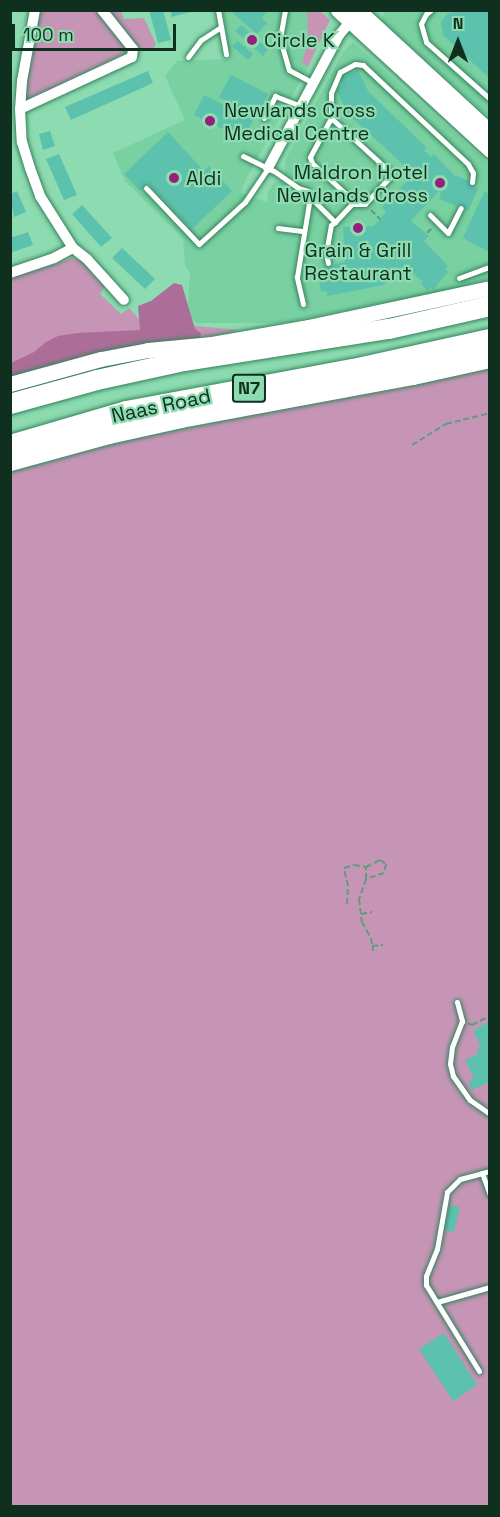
<!DOCTYPE html>
<html>
<head>
<meta charset="utf-8">
<style>
  body { margin:0 }
  #map { position:relative; width:500px; height:1517px; overflow:hidden; background:#8ddbb0; font-family:"Space Grotesk",sans-serif }
  div>[style] { position:absolute }
  .built>* { inset:0; background:#79d0a1 }
  .green>* { inset:0; background:#c695b6 }
  .forest>* { inset:0; background:#ac6e99 }
  .building>* { inset:0; background:#5cc1ad }
  .path>* { height:2px; margin-top:-1px; transform-origin:0; background:repeating-linear-gradient(90deg,#5f9c7b 0 6px,transparent 0 9px) }
  .roads { filter:drop-shadow(0 0 2px #34835c) drop-shadow(0 0 2px #34835c) }
  .lane>* { height:5px; margin:-2.5px; padding:0 2.5px; transform-origin:2.5px; border-radius:2.5px; background:#fff }
  .street>* { height:10px; margin:-5px; padding:0 5px; transform-origin:5px; border-radius:5px; background:#fff }
  .secondary>* { height:15px; margin:-7.5px; padding:0 7.5px; transform-origin:7.5px; border-radius:7.5px; background:#fff }
  .highway>* { height:20px; margin:-10px; padding:0 10px; transform-origin:10px; border-radius:10px; background:#fff }
  .dots>* { width:16px; height:16px; translate:-50% -50%; box-sizing:border-box; border:3px solid #8ddbb0; border-radius:50% }
  span { translate:-50% -50%; white-space:nowrap; text-align:center; line-height:1.15; -webkit-text-stroke:4.5px #8ddbb0; paint-order:stroke }
  .shield-label span { padding:2px 4px; background:#8ddbb0; border:2px solid; border-radius:4px; -webkit-text-stroke-width:0 }
  .shield-label { font-size:18px; color:#0f301f; font-weight:700 }
  .poi-label { font-size:20px; color:#0f301f }
  .left { translate:0 -50%; text-align:left }
  .right { translate:-100% -50%; text-align:right }
  .street-label { font-size:20px; color:#0f301f }
  .frame { position:absolute; inset:0; border:12px solid #0f301f; pointer-events:none }
  .north { position:absolute; left:428px; top:12px; width:60px; height:60px; -webkit-text-stroke:4px #8ddbb0; paint-order:stroke; rotate:0deg; font-size:16px; font-weight:700; line-height:24px; text-align:center; color:#0f301f }
  .north::after { content:''; display:block; margin:auto; width:21px; height:27px; background:#0f301f; clip-path:polygon(50% 0,100% 100%,50% 72%,0 100%) }
  .scale { position:absolute; left:12px; top:24px; width:164px; height:27px; box-sizing:border-box; border:3px solid #0f301f; border-top:0; padding-left:8px; font-size:18px; line-height:21px; white-space:nowrap; color:#0f301f; -webkit-text-stroke:4px #8ddbb0; paint-order:stroke }
</style>
</head>
<body>
<div id="map">
  <div class="built">
    <div style="clip-path:polygon(223px 11px,307px 11px,310px 18px,308px 43px,302px 62px,308px 67px,245px 181px,241px 193px,267px 202px,268px 192px,274px 183px,280px 181px,285px 171px,285px 161px,343px 52px,353px 42px,489px 164px,489px 278px,449px 290px,280px 323px,196px 323px,191px 318px,188px 302px,190px 273px,185px 266px,183px 238px,125px 181px,113px 153px,185px 120px,165px 76px,177px 61px,229px 59px,233px 53px,229px 51px)"></div>
    <div style="clip-path:polygon(385px 11px,489px 11px,489px 117px,382px 20px)"></div>
  </div>
  <div class="green">
    <div style="clip-path:polygon(38px 11px,97px 11px,126px 44px,125px 53px,23px 104px)"></div>
    <div style="clip-path:polygon(110px 11px,121px 11px,124px 19px,144px 18px,156px 44px,152px 50px,138px 51px)"></div>
    <div style="clip-path:polygon(307px 11px,320px 11px,330px 20px,308px 67px,302px 62px,308px 43px)"></div>
    <div style="clip-path:polygon(73px 258px,83px 261px,106px 285px,100px 294px,121px 314px,129px 308px,141px 321px,240px 330px,11px 383px,10px 278px)"></div>
    <div style="clip-path:polygon(489px 366px,489px 1506px,11px 1506px,10px 472px,128px 440px)"></div>
  </div>
  <div class="forest">
    <div style="clip-path:polygon(174px 283px,182px 285px,195px 329px,201px 333px,200px 338px,11px 379px,11px 363px,34px 352px,46px 342px,58px 336px,77px 333px,140px 330px,138px 306px,151px 301px)"></div>
  </div>
  <div class="building">
    <div style="clip-path:polygon(149px 10px,163px 10px,171px 40px,158px 43px)"></div>
    <div style="clip-path:polygon(170px 10px,193px 10px,193px 11px,172px 17px)"></div>
    <div style="clip-path:polygon(236px 10px,268px 10px,262px 18px,267px 23px,257px 34px,233px 13px)"></div>
    <div style="clip-path:polygon(469px 10px,489px 10px,489px 78px,443px 35px,441px 22px,448px 13px)"></div>
    <div style="clip-path:polygon(241px 25px,268px 49px,263px 56px,235px 31px)"></div>
    <div style="clip-path:polygon(238px 41px,253px 54px,248px 60px,232px 46px)"></div>
    <div style="clip-path:polygon(358px 70px,368px 91px,427px 148px,424px 150px,431px 157px,434px 154px,454px 175px,476px 184px,474px 187px,478px 189px,468px 211px,439px 199px,441px 192px,438px 192px,411px 221px,429px 236px,424px 241px,448px 266px,445px 269px,448px 272px,433px 290px,431px 287px,428px 291px,421px 284px,423px 282px,409px 269px,401px 276px,397px 272px,384px 285px,327px 296px,327px 291px,321px 292px,319px 279px,324px 278px,322px 267px,345px 262px,343px 227px,374px 226px,386px 212px,382px 207px,416px 172px,409px 166px,407px 168px,347px 113px,336px 89px,343px 85px,339px 78px)"></div>
    <div style="clip-path:polygon(148px 71px,153px 83px,71px 120px,65px 107px)"></div>
    <div style="clip-path:polygon(231px 75px,268px 94px,256px 117px,219px 97px)"></div>
    <div style="clip-path:polygon(204px 95px,253px 120px,244px 139px,194px 115px)"></div>
    <div style="clip-path:polygon(50px 131px,55px 146px,43px 150px,39px 134px)"></div>
    <div style="clip-path:polygon(168px 132px,204px 171px,209px 166px,232px 191px,192px 229px,148px 183px,140px 191px,124px 174px)"></div>
    <div style="clip-path:polygon(59px 154px,77px 195px,64px 200px,46px 159px)"></div>
    <div style="clip-path:polygon(489px 187px,489px 252px,463px 238px,484px 192px,487px 193px)"></div>
    <div style="clip-path:polygon(17px 191px,26px 212px,14px 217px,10px 194px)"></div>
    <div style="clip-path:polygon(82px 205px,112px 238px,101px 247px,72px 214px)"></div>
    <div style="clip-path:polygon(28px 232px,33px 245px,10px 253px,10px 238px)"></div>
    <div style="clip-path:polygon(122px 248px,155px 279px,145px 289px,112px 258px)"></div>
    <div style="clip-path:polygon(489px 1022px,489px 1082px,472px 1090px,468px 1081px,474px 1078px,465px 1060px,478px 1054px,476px 1050px,481px 1048px,473px 1030px)"></div>
    <div style="clip-path:polygon(450px 1205px,460px 1207px,454px 1232px,444px 1230px)"></div>
    <div style="clip-path:polygon(444px 1333px,477px 1385px,453px 1401px,419px 1349px)"></div>
  </div>
  <div class="path">
    <div style="left:371px;top:210px;width:13px;rotate:45deg"></div>
    <div style="left:427px;top:233px;width:6px;rotate:-45deg"></div>
    <div style="left:412px;top:445px;width:40px;rotate:-32deg"></div>
    <div style="left:446px;top:424px;width:45px;rotate:-14deg"></div>
    <div style="left:366px;top:879px;width:12px;rotate:-90deg"></div>
    <div style="left:366px;top:867px;width:16px;rotate:-27deg"></div>
    <div style="left:380px;top:860px;width:7px;rotate:34deg"></div>
    <div style="left:386px;top:864px;width:9px;rotate:103deg"></div>
    <div style="left:384px;top:873px;width:19px;rotate:162deg"></div>
    <div style="left:366px;top:879px;width:21px;rotate:109deg"></div>
    <div style="left:359px;top:899px;width:23px;rotate:83deg"></div>
    <div style="left:362px;top:922px;width:18px;rotate:61deg"></div>
    <div style="left:371px;top:938px;width:13px;rotate:81deg"></div>
    <div style="left:347px;top:904px;width:18px;rotate:-87deg"></div>
    <div style="left:348px;top:886px;width:18px;rotate:-103deg"></div>
    <div style="left:344px;top:868px;width:10px;rotate:-17deg"></div>
    <div style="left:354px;top:865px;width:12px;rotate:9deg"></div>
    <div style="left:361px;top:914px;width:11px;rotate:-10deg"></div>
    <div style="left:372px;top:946px;width:11px;rotate:-5deg"></div>
    <div style="left:468px;top:1023px;width:4px;rotate:27deg"></div>
    <div style="left:472px;top:1025px;width:20px;rotate:-27deg"></div>
  </div>
  <div class="roads">
    <div class="lane">
      <div style="left:218px;top:10px;width:45px;rotate:79.7deg"></div>
      <div style="left:285px;top:10px;width:29px;rotate:100deg"></div>
      <div style="left:280px;top:39px;width:32px;rotate:74deg"></div>
      <div style="left:289px;top:70px;width:27px;rotate:28deg"></div>
      <div style="left:431px;top:10px;width:6px;rotate:141deg"></div>
      <div style="left:426px;top:14px;width:11px;rotate:117deg"></div>
      <div style="left:421px;top:24px;width:19px;rotate:74deg"></div>
      <div style="left:426px;top:42px;width:86px;rotate:41.7deg"></div>
      <div style="left:188px;top:57px;width:21px;rotate:-53deg"></div>
      <div style="left:201px;top:40px;width:24px;rotate:-33deg"></div>
      <div style="left:264px;top:118px;width:25px;rotate:-63deg"></div>
      <div style="left:275px;top:96px;width:28px;rotate:21deg"></div>
      <div style="left:331px;top:118px;width:79px;rotate:42.4deg"></div>
      <div style="left:389px;top:171px;width:7px;rotate:90deg"></div>
      <div style="left:389px;top:178px;width:35px;rotate:133deg"></div>
      <div style="left:365px;top:204px;width:13px;rotate:180deg"></div>
      <div style="left:352px;top:204px;width:12px;rotate:-121deg"></div>
      <div style="left:346px;top:194px;width:46px;rotate:-137.6deg"></div>
      <div style="left:312px;top:163px;width:6px;rotate:-108deg"></div>
      <div style="left:310px;top:157px;width:44px;rotate:-61.7deg"></div>
      <div style="left:331px;top:118px;width:25px;rotate:-90deg"></div>
      <div style="left:331px;top:93px;width:23px;rotate:-67deg"></div>
      <div style="left:340px;top:72px;width:17px;rotate:-28deg"></div>
      <div style="left:355px;top:64px;width:8px;rotate:7deg"></div>
      <div style="left:363px;top:65px;width:144px;rotate:43.3deg"></div>
      <div style="left:468px;top:164px;width:10px;rotate:61deg"></div>
      <div style="left:473px;top:173px;width:9px;rotate:96deg"></div>
      <div style="left:243px;top:156px;width:34px;rotate:26deg"></div>
      <div style="left:274px;top:171px;width:29px;rotate:35deg"></div>
      <div style="left:298px;top:188px;width:4px;rotate:76deg"></div>
      <div style="left:299px;top:192px;width:11px;rotate:22deg"></div>
      <div style="left:309px;top:196px;width:5px;rotate:-101deg"></div>
      <div style="left:308px;top:191px;width:10px;rotate:-163deg"></div>
      <div style="left:146px;top:188px;width:77px;rotate:46.6deg"></div>
      <div style="left:199px;top:244px;width:62px;rotate:-42.4deg"></div>
      <div style="left:245px;top:202px;width:41px;rotate:-55.9deg"></div>
      <div style="left:309px;top:196px;width:37px;rotate:45deg"></div>
      <div style="left:335px;top:222px;width:25px;rotate:-47deg"></div>
      <div style="left:430px;top:215px;width:25px;rotate:45deg"></div>
      <div style="left:448px;top:233px;width:28px;rotate:-63deg"></div>
      <div style="left:278px;top:228px;width:26px;rotate:7deg"></div>
      <div style="left:328px;top:263px;width:10px;rotate:-101deg"></div>
      <div style="left:326px;top:253px;width:28px;rotate:-80deg"></div>
      <div style="left:331px;top:225px;width:5px;rotate:-37deg"></div>
      <div style="left:459px;top:278px;width:33px;rotate:-20deg"></div>
      <div style="left:303px;top:304px;width:28px;rotate:-103deg"></div>
      <div style="left:297px;top:277px;width:81px;rotate:-80.8deg"></div>
      <div style="left:457px;top:1002px;width:20px;rotate:75deg"></div>
      <div style="left:462px;top:1021px;width:28px;rotate:111deg"></div>
      <div style="left:452px;top:1047px;width:17px;rotate:97deg"></div>
      <div style="left:450px;top:1064px;width:12px;rotate:76deg"></div>
      <div style="left:453px;top:1076px;width:29px;rotate:55deg"></div>
      <div style="left:470px;top:1100px;width:24px;rotate:35deg"></div>
      <div style="left:490px;top:1171px;width:8px;rotate:166deg"></div>
      <div style="left:482px;top:1173px;width:23px;rotate:70deg"></div>
      <div style="left:437px;top:1302px;width:55px;rotate:-15.8deg"></div>
      <div style="left:479px;top:1371px;width:101px;rotate:-121.6deg"></div>
      <div style="left:426px;top:1285px;width:9px;rotate:-90deg"></div>
      <div style="left:426px;top:1276px;width:29px;rotate:-68deg"></div>
      <div style="left:437px;top:1249px;width:58px;rotate:-80deg"></div>
      <div style="left:447px;top:1192px;width:18px;rotate:-45deg"></div>
      <div style="left:460px;top:1179px;width:23px;rotate:-15deg"></div>
    </div>
    <div class="street">
      <div style="left:35px;top:10px;width:72px;rotate:100.4deg"></div>
      <div style="left:22px;top:81px;width:28px;rotate:94deg"></div>
      <div style="left:20px;top:109px;width:33px;rotate:87deg"></div>
      <div style="left:22px;top:142px;width:27px;rotate:73deg"></div>
      <div style="left:30px;top:168px;width:30px;rotate:70deg"></div>
      <div style="left:40px;top:196px;width:62px;rotate:57.6deg"></div>
      <div style="left:73px;top:248px;width:18px;rotate:38deg"></div>
      <div style="left:87px;top:259px;width:55px;rotate:47.9deg"></div>
      <div style="left:20px;top:109px;width:123px;rotate:-24.9deg"></div>
      <div style="left:132px;top:57px;width:8px;rotate:-83deg"></div>
      <div style="left:133px;top:49px;width:50px;rotate:-128.5deg"></div>
      <div style="left:268px;top:168px;width:151px;rotate:-61.9deg"></div>
      <div style="left:339px;top:35px;width:25px;rotate:-50deg"></div>
      <div style="left:10px;top:273px;width:46px;rotate:-18.8deg"></div>
      <div style="left:54px;top:258px;width:21px;rotate:-28deg"></div>
    </div>
    <div class="secondary">
      <div style="left:338px;top:10px;width:207px;rotate:42.6deg"></div>
      <div style="left:358px;top:10px;width:180px;rotate:42.7deg"></div>
      <div style="left:10px;top:384px;width:94px;rotate:-15.4deg"></div>
      <div style="left:101px;top:359px;width:48px;rotate:-10.8deg"></div>
      <div style="left:148px;top:350px;width:64px;rotate:-5.4deg"></div>
      <div style="left:212px;top:344px;width:97px;rotate:-10deg"></div>
      <div style="left:308px;top:327px;width:186px;rotate:-12.1deg"></div>
    </div>
    <div class="highway">
      <div style="left:10px;top:404px;width:90px;rotate:-15.4deg"></div>
      <div style="left:97px;top:380px;width:89px;rotate:-12.3deg"></div>
      <div style="left:184px;top:361px;width:207px;rotate:-8.9deg"></div>
      <div style="left:389px;top:329px;width:104px;rotate:-12.8deg"></div>
      <div style="left:10px;top:445px;width:121px;rotate:-16.3deg"></div>
      <div style="left:126px;top:411px;width:231px;rotate:-10.5deg"></div>
      <div style="left:353px;top:369px;width:140px;rotate:-12.4deg"></div>
      <div style="left:10px;top:461px;width:103px;rotate:-15.3deg"></div>
      <div style="left:109px;top:434px;width:74px;rotate:-12.5deg"></div>
      <div style="left:181px;top:418px;width:236px;rotate:-10.5deg"></div>
      <div style="left:413px;top:375px;width:79px;rotate:-12.4deg"></div>
    </div>
  </div>
  <div class="dots">
    <div style="left:252px;top:40px;background:#961f7b"></div>
    <div style="left:210px;top:121px;background:#961f7b"></div>
    <div style="left:174px;top:178px;background:#961f7b"></div>
    <div style="left:440px;top:183px;background:#961f7b"></div>
    <div style="left:358px;top:228px;background:#961f7b"></div>
  </div>
  <div class="shield-label">
    <span style="left:249px;top:388px">N7</span>
  </div>
  <div class="poi-label">
    <span class="left" style="left:264px;top:40px">Circle K</span>
    <span class="left" style="left:224px;top:122px">Newlands Cross<br>Medical Centre</span>
    <span class="right" style="left:428px;top:184px">Maldron Hotel<br>Newlands Cross</span>
    <span class="left" style="left:186px;top:178px">Aldi</span>
    <span style="left:358px;top:262px">Grain &amp; Grill<br>Restaurant</span>
  </div>
  <div class="street-label">
    <span style="left:161px;top:406px;rotate:-12deg">Naas Road</span>
  </div>
  <div class="frame"></div>
  <div class="north">N</div>
  <div class="scale">100 m</div>
</div>
</body>
</html>
